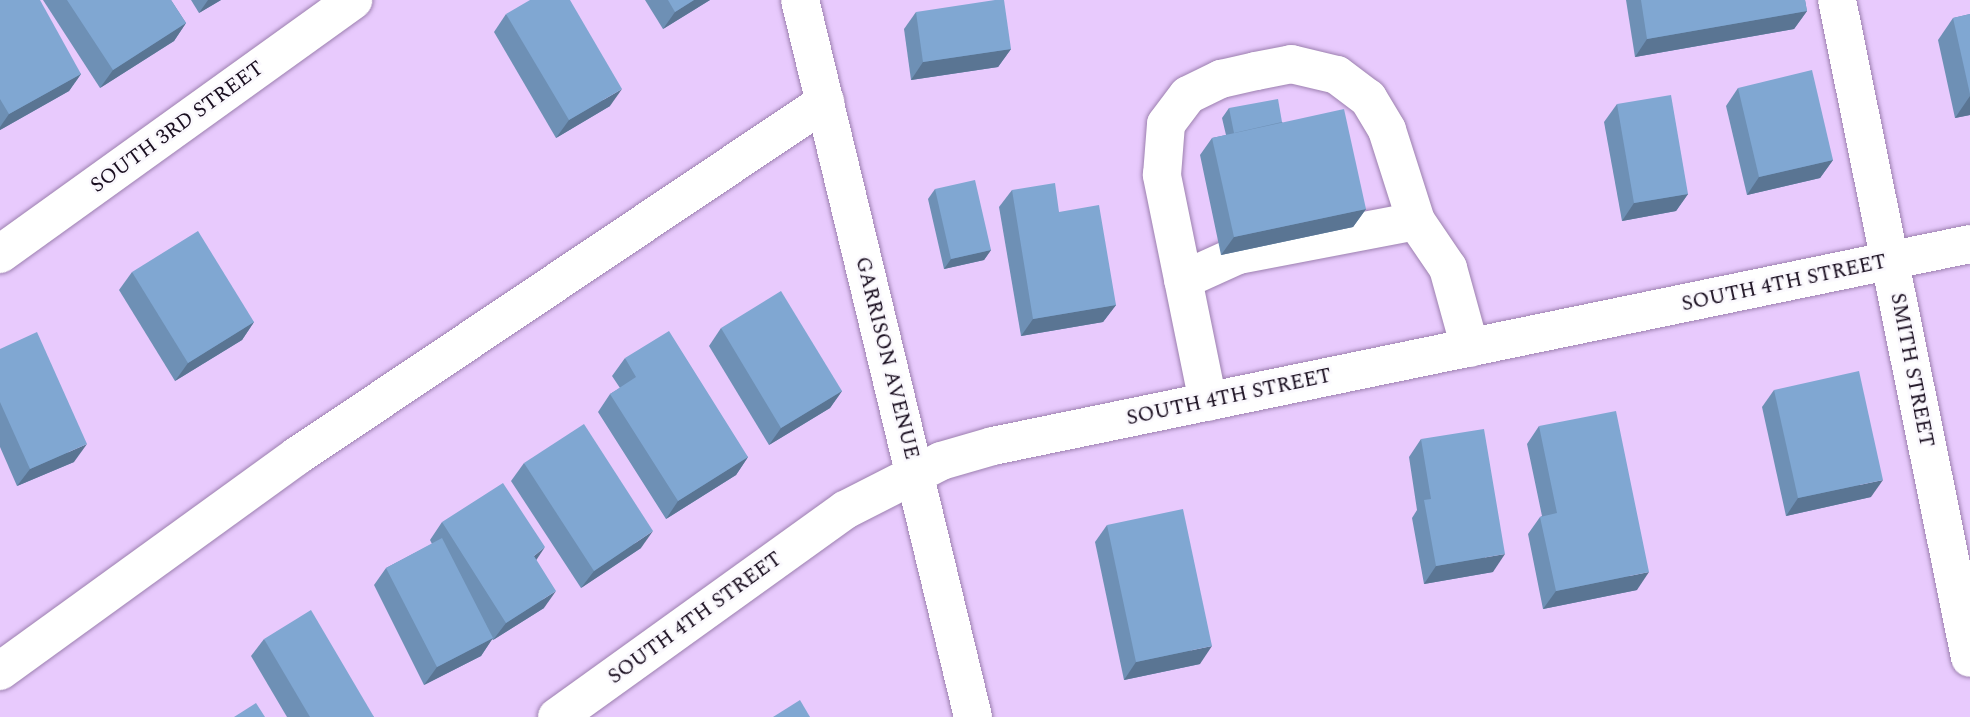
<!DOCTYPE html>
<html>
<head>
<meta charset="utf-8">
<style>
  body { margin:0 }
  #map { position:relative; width:1970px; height:717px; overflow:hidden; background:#e8cafd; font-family:Spectral,serif }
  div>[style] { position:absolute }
  .roads { filter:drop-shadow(0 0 2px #9c80af) drop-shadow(0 0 2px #9c80af) }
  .minor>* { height:38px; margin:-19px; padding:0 19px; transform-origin:19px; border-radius:19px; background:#fff }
  .wall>* { inset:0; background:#6e90b5 }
  .shaded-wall>* { inset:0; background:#5a7593 }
  .building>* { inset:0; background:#80a7d2 }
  span { translate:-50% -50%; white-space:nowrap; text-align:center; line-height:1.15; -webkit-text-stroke:5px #faf8fd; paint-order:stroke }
  .street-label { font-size:21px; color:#190e1f }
</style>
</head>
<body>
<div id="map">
  <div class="roads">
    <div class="minor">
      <div style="left:800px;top:0;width:738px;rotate:76.43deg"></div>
      <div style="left:1837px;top:0;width:671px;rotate:78.57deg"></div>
      <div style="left:0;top:254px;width:435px;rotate:-35.7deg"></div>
      <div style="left:1183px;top:280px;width:60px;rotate:-24.4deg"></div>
      <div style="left:1238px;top:255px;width:181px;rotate:-10.8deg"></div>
      <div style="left:1208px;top:402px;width:232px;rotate:-101.5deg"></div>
      <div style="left:1162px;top:175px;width:51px;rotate:-85.5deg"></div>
      <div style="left:1166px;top:124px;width:36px;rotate:-53deg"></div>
      <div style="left:1188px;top:95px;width:37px;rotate:-26deg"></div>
      <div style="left:1221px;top:79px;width:36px;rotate:-13deg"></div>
      <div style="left:1256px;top:71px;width:36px;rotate:-11deg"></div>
      <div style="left:1291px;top:64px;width:47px;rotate:13.4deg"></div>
      <div style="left:1337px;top:75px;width:39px;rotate:37deg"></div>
      <div style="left:1368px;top:98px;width:37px;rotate:59deg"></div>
      <div style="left:1387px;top:130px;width:96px;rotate:72.3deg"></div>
      <div style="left:1416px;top:221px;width:57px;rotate:55.8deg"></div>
      <div style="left:1448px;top:268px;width:83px;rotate:74.6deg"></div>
      <div style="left:0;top:671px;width:367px;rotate:-35.9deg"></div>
      <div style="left:297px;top:456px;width:636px;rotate:-33.84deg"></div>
      <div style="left:557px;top:717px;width:355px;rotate:-35.7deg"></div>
      <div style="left:845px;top:510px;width:108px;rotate:-27deg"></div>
      <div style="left:941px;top:461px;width:54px;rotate:-16.1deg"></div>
      <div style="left:993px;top:446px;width:998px;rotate:-11.68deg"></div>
    </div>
  </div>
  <div class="wall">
    <div style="clip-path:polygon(0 0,81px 74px,69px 91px,0 130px)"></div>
    <div style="clip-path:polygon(43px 0,171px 0,186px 23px,174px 41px,100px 88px)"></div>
    <div style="clip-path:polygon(191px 0,221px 0,199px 13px)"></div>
    <div style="clip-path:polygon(645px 0,710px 0,663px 29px)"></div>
    <div style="clip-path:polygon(1626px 0,1805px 0,1807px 11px,1794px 29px,1635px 57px)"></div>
    <div style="clip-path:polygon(916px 12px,1011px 49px,998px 67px,911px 80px,904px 29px)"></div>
    <div style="clip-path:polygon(506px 14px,610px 106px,556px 138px,494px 32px)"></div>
    <div style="clip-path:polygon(1970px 14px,1970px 115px,1955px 118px,1938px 40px,1953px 18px)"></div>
    <div style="clip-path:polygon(1738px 88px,1833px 160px,1820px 178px,1747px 195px,1726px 106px)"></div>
    <div style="clip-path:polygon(1617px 104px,1688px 194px,1676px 211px,1622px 221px,1604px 122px)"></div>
    <div style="clip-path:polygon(1229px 108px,1282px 122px,1366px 209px,1353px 227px,1221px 255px,1200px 155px,1212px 138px,1226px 135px,1222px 118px)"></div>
    <div style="clip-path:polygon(935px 189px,991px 250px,984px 260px,944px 269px,928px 199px)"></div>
    <div style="clip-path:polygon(1012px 190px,1059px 212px,1116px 305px,1103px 322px,1021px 336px,999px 207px)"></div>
    <div style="clip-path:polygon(132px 272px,254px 322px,242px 340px,175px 381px,119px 290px)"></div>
    <div style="clip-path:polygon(721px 328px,842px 391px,830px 408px,769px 445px,709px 346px)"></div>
    <div style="clip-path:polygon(0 349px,74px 462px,17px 486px,0 447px)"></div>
    <div style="clip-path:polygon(625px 358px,748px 457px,736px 475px,666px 519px,598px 412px,610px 394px,620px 388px,612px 376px)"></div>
    <div style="clip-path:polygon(1774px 390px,1871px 497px,1786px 516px,1762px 407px)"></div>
    <div style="clip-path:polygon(1539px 426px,1637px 590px,1543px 609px,1528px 534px,1540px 517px,1542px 516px,1527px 444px)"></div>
    <div style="clip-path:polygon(1421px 439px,1493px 572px,1424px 584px,1412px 518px,1417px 510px,1409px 457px)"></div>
    <div style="clip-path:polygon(524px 463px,641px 548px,581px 588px,511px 481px)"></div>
    <div style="clip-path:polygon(442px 522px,536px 560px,544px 608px,493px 640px,492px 639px,481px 656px,424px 685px,374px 585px,386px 568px,432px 544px,430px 540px)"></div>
    <div style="clip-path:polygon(1107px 525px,1200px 664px,1124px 680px,1095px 542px)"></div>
    <div style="clip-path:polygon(264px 639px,374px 717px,287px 717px,251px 656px)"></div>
  </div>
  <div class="shaded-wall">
    <div style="clip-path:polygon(208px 0,221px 0,199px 13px)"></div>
    <div style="clip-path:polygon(694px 0,710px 0,663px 29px,675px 12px)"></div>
    <div style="clip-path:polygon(1807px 11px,1794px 29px,1635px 57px,1647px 39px)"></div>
    <div style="clip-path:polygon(186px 23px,174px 41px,100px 88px,113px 70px)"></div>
    <div style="clip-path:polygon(1011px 49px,998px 67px,911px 80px,923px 62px)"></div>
    <div style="clip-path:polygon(81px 74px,69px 91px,0 130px,0 127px,9px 114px)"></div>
    <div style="clip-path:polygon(622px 89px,610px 106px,556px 138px,569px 120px)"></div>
    <div style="clip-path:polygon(1970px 96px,1970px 115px,1955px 118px)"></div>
    <div style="clip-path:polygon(1833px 160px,1820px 178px,1747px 195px,1759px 177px)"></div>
    <div style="clip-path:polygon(1688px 194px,1676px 211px,1622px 221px,1634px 203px)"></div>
    <div style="clip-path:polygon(1366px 209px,1353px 227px,1221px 255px,1234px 237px)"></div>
    <div style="clip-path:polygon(991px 250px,984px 260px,944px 269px,951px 259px)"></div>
    <div style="clip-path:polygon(1116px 305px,1103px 322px,1021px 336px,1033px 319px)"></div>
    <div style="clip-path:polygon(254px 322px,242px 340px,175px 381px,188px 363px)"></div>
    <div style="clip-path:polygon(842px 391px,830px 408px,769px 445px,781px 428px)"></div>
    <div style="clip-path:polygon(87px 444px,74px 462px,17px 486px,30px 469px)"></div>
    <div style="clip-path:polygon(748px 457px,736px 475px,666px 519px,678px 501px)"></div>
    <div style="clip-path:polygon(1883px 480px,1871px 497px,1786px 516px,1798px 498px)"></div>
    <div style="clip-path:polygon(653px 531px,641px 548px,581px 588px,594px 571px)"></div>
    <div style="clip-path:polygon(545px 547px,533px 565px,534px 556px)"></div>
    <div style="clip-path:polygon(1505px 554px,1493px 572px,1424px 584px,1436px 566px)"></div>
    <div style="clip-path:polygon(1649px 572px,1637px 590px,1543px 609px,1556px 591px)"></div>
    <div style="clip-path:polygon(556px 591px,544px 608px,493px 640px,506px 623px)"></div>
    <div style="clip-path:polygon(493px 638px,481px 656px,424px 685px,437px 667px)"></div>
    <div style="clip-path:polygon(1212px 646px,1200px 664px,1124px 680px,1136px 662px)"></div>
  </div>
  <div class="building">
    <div style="clip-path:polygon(0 0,40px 0,81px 74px,9px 114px,0 99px)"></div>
    <div style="clip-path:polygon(67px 0,171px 0,186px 23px,113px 70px)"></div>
    <div style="clip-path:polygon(530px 0,570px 0,622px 89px,569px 120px,506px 14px)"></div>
    <div style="clip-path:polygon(668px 0,694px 0,675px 12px)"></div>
    <div style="clip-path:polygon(995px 0,1004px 0,1011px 49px,923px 62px,916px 12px)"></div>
    <div style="clip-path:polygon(1641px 0,1805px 0,1807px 11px,1647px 39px)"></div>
    <div style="clip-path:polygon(1970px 14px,1970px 94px,1953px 18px)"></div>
    <div style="clip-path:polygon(1812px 70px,1833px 160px,1759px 177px,1738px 88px)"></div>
    <div style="clip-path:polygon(1671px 95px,1688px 194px,1634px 203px,1617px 104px)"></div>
    <div style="clip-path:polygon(1278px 99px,1282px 122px,1234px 133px,1229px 108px)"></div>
    <div style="clip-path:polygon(1344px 109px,1366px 209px,1234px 237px,1212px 138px)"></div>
    <div style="clip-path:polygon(975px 180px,991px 250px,951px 259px,935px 189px)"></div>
    <div style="clip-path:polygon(1055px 183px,1059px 212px,1099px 205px,1116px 305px,1033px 319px,1012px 190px)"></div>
    <div style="clip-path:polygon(198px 231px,254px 322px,188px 363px,132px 272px)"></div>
    <div style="clip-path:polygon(781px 291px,842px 391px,781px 428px,721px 328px)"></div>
    <div style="clip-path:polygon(669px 331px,748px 457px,678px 501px,610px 394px,636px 377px,625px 358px)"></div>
    <div style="clip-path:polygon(37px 332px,87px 444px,30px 469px,0 402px,0 349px)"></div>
    <div style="clip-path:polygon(1859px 371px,1883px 480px,1798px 498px,1774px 390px)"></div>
    <div style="clip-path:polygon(1616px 411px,1649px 572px,1556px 591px,1540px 517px,1557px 513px,1539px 426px)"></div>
    <div style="clip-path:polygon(584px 424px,653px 531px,594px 571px,524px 463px)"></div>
    <div style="clip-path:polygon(1484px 429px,1505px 554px,1436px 566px,1424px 500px,1431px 499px,1421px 439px)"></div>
    <div style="clip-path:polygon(503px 483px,545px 547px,534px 556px,556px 591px,506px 623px,442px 522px)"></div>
    <div style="clip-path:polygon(1183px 509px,1212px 646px,1136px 662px,1107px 525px)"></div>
    <div style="clip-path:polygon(442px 538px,493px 638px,437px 667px,386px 568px)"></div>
    <div style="clip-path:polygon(311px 610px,374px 717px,310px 717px,264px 639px)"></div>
    <div style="clip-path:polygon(800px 700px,810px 717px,773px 717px)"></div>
    <div style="clip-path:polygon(256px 703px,265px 717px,234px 717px)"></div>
  </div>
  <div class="street-label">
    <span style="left:177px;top:127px;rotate:-36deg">SOUTH 3RD STREET</span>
    <span style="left:1784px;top:283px;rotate:-12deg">SOUTH 4TH STREET</span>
    <span style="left:887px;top:358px;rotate:76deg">GARRISON AVENUE</span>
    <span style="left:1912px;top:370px;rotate:79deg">SMITH STREET</span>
    <span style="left:1229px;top:397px;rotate:-12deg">SOUTH 4TH STREET</span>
    <span style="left:695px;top:618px;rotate:-36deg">SOUTH 4TH STREET</span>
  </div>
</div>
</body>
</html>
